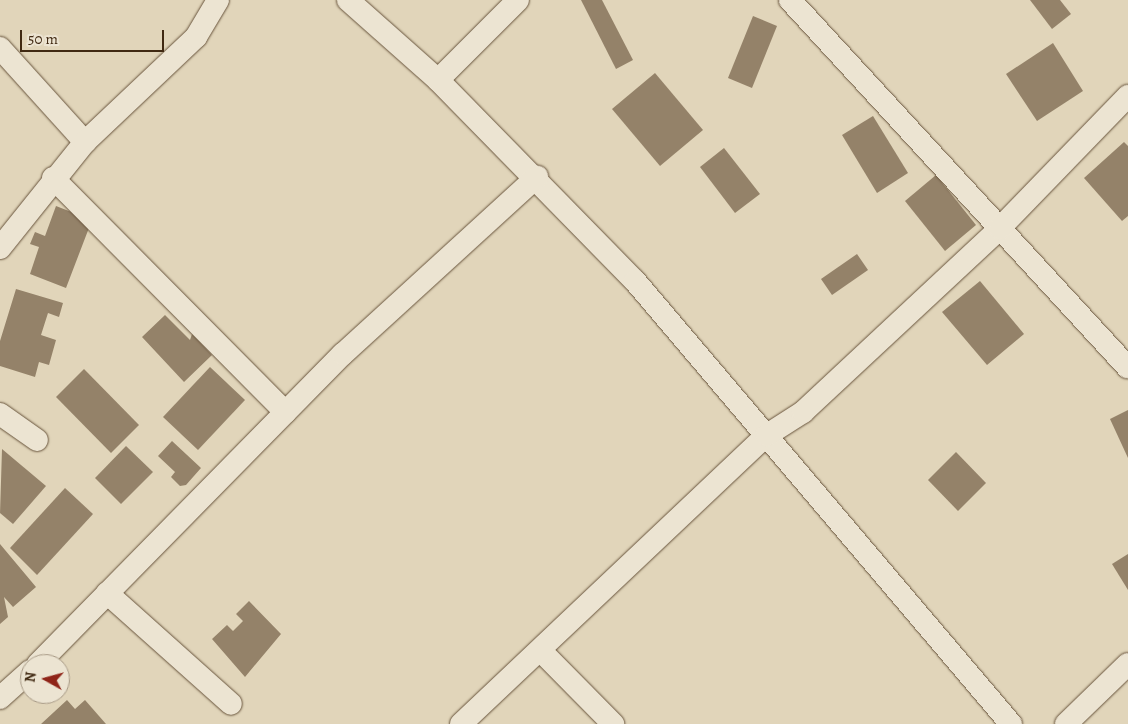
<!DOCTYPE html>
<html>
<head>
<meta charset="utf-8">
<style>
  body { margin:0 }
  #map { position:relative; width:1128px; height:724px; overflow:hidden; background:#e1d5ba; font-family:Alegreya,serif }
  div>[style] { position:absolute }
  .building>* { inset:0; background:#948269 }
  .roads { filter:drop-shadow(0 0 1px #68543c) drop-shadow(0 0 1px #68543c) }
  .minor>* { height:22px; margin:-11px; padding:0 11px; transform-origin:11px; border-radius:11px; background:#ece4d2 }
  span { translate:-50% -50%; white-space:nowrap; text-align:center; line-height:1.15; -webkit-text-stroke:4px #ece4d2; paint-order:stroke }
  .north { position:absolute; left:20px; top:654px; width:50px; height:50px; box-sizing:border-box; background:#ece4d2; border:1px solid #a79985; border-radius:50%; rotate:277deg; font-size:14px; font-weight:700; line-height:20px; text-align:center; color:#402912 }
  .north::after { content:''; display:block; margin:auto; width:18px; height:22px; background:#8f2418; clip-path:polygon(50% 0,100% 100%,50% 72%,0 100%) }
  .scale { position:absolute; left:20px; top:30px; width:144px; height:22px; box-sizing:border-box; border:2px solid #402912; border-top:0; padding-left:6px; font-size:15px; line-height:18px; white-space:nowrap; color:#402912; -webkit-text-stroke:4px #ece4d2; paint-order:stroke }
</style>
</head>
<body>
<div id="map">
  <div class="building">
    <div style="clip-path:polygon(581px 0,602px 0,633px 60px,616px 69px)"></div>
    <div style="clip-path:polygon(1030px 0,1060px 0,1071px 14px,1052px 29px)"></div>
    <div style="clip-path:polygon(753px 16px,777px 26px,752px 88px,728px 78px)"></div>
    <div style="clip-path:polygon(1053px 43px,1083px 91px,1037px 121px,1006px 74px)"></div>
    <div style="clip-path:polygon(655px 73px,703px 130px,660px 166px,612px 109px)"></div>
    <div style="clip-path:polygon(873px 116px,908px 173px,877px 193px,842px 135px)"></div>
    <div style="clip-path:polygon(1124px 142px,1128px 146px,1128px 216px,1122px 221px,1084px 178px)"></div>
    <div style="clip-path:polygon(724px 148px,760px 194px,735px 213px,700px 167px)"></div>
    <div style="clip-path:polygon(936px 175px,976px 225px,945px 251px,905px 201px)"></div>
    <div style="clip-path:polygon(56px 206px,92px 220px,66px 288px,30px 274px,39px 247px,30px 244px,35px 232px,45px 236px)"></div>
    <div style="clip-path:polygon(857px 254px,868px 270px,832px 295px,821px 279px)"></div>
    <div style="clip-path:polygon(980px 281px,1024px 334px,987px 365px,942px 312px)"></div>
    <div style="clip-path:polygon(16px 289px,63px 303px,59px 317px,48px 313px,41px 335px,56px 340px,49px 365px,39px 362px,35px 377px,0 366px,0 341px)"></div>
    <div style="clip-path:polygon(165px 315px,190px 340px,192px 334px,212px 355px,184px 382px,142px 337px)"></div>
    <div style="clip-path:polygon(210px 367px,245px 400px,198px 450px,163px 417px)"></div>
    <div style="clip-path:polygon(84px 369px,139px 425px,111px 453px,56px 397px)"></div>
    <div style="clip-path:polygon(1128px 410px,1128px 458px,1110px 419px)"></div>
    <div style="clip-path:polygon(172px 441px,201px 468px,186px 485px,180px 486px,171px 477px,175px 472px,158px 456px)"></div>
    <div style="clip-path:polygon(126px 446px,153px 472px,121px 504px,95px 478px)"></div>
    <div style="clip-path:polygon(2px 449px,46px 486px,13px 524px,0 513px)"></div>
    <div style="clip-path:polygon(956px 452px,986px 483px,958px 511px,928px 480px)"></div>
    <div style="clip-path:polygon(65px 488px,93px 514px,37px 575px,10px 548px)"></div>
    <div style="clip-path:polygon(0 544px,36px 587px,13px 607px,4px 597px,8px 617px,0 624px)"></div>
    <div style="clip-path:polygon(1128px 554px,1128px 590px,1112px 564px)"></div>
    <div style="clip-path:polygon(249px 601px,281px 634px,245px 677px,212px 639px,227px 625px,233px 631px,243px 621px,236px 614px)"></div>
    <div style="clip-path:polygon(67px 700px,75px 709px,85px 700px,106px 724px,41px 724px)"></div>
  </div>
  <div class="roads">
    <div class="minor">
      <div style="left:348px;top:0;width:120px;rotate:41.6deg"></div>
      <div style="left:438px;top:80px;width:281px;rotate:45.6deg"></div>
      <div style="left:635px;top:281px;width:581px;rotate:49.68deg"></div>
      <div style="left:790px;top:0;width:499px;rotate:47.4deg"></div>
      <div style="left:0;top:48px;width:127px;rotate:47.9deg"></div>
      <div style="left:438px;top:80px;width:113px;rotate:-45deg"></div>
      <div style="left:53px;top:178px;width:330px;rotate:45.2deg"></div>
      <div style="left:0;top:248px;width:136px;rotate:-51.3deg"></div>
      <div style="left:85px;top:142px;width:153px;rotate:-43.4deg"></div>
      <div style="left:196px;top:37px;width:43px;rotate:-59.3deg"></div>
      <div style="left:0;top:414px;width:45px;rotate:35.1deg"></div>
      <div style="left:107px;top:593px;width:166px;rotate:41.8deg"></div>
      <div style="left:541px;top:651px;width:103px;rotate:45.4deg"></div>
      <div style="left:38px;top:664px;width:435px;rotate:-45.5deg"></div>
      <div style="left:343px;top:354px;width:263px;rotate:-42.4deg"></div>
      <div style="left:0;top:698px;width:40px;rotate:-42deg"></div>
      <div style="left:461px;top:724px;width:421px;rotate:-43.4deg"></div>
      <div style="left:767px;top:435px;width:43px;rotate:-32.6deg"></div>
      <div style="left:803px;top:412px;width:270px;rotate:-43deg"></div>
      <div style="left:1000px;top:228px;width:184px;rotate:-45.9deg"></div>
      <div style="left:1066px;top:724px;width:86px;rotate:-44.1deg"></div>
    </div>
  </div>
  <div class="north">N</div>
  <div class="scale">50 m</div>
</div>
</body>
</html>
